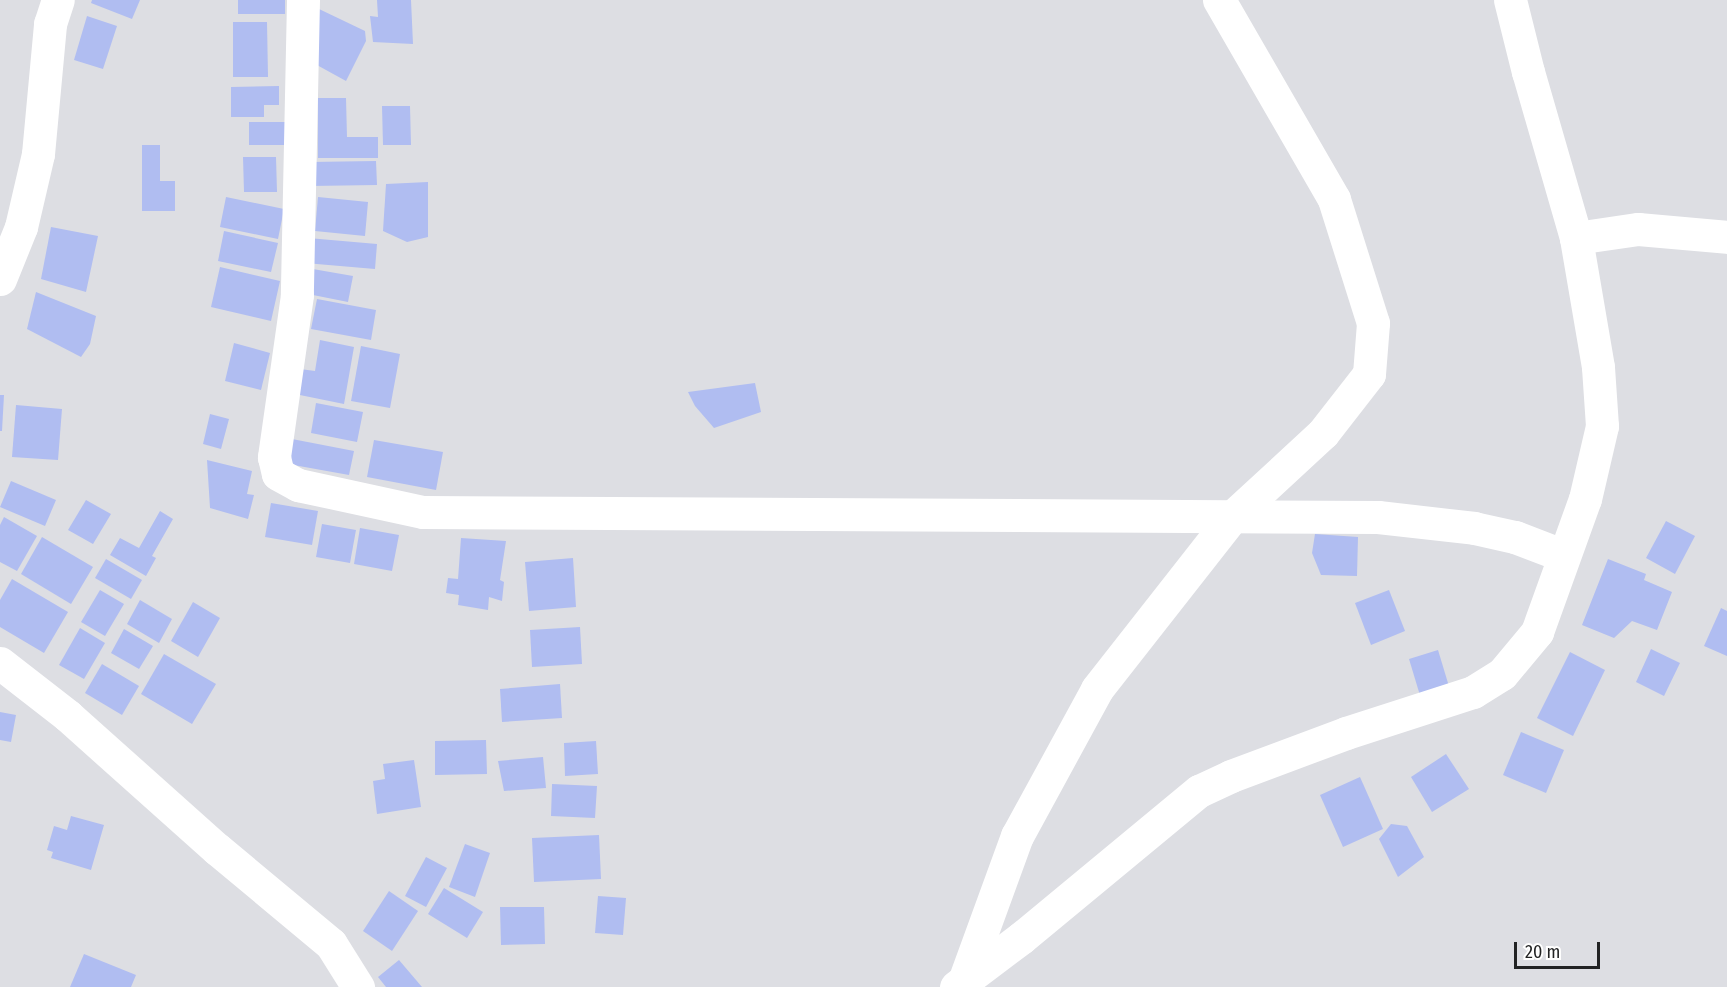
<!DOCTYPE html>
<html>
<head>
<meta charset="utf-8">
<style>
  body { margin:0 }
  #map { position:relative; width:1727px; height:987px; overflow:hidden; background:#dddee3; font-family:"Fira Sans Condensed",sans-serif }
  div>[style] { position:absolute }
  .building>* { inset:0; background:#b0bdf1 }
  .minor>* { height:33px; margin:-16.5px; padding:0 16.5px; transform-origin:16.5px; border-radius:16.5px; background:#fff }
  span { translate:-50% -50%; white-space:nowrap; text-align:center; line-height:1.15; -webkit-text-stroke:5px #fff; paint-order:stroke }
  .scale { position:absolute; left:1514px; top:942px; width:86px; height:27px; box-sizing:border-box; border:3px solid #222324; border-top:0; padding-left:8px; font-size:18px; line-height:21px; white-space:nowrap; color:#222324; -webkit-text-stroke:4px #fff; paint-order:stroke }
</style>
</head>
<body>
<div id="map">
  <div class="building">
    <div style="clip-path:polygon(92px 0,140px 0,132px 19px,91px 3px)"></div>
    <div style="clip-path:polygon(238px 0,285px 0,285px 14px,238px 14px)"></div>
    <div style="clip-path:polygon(377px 0,411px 0,413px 44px,373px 42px,370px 16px,378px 17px)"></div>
    <div style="clip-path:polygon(319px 9px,365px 31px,366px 41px,346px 81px,306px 59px,307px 46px)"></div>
    <div style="clip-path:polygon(87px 16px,117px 26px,103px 69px,74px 60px)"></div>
    <div style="clip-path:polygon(233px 22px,267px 22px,268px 77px,233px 77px)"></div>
    <div style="clip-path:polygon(279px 86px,279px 105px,264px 105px,264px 117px,231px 117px,231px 87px)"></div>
    <div style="clip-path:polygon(318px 98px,346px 98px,347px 137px,378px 137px,378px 158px,318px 158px)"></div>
    <div style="clip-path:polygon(382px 106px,410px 106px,411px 145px,383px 145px)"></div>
    <div style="clip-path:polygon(249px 122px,288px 122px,288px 145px,249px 145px)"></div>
    <div style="clip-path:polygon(142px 145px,160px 145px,160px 181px,175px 181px,175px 211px,142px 211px)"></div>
    <div style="clip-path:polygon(243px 157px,276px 157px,277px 192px,244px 192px)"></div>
    <div style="clip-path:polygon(376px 161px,377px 185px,310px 186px,310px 162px)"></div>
    <div style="clip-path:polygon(428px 182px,428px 237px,407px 242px,383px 231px,386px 184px)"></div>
    <div style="clip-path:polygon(226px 197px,284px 209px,278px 239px,220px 227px)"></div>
    <div style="clip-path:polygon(318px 197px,368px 202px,365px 236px,315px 231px)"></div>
    <div style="clip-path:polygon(51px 227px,98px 236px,86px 292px,41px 279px)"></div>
    <div style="clip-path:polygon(224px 231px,278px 243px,271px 272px,218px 261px)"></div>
    <div style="clip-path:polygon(308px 238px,377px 244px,375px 269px,305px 263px)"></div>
    <div style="clip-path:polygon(220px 267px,280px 281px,271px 321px,211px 307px)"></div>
    <div style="clip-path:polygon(307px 268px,353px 276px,348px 302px,303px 293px)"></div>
    <div style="clip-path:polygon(36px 292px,96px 316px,90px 344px,81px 357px,27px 329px)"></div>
    <div style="clip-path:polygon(317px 299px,376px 310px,371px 340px,311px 329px)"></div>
    <div style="clip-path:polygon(320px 340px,354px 347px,344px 404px,295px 394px,300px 369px,315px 371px)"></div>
    <div style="clip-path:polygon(234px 343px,270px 353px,261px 390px,225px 381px)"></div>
    <div style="clip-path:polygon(361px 346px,400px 354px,390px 408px,351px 401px)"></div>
    <div style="clip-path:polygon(755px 383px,761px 412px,714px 428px,695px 406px,688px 392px)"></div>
    <div style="clip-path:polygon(0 395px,4px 395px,2px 431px,0 431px)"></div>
    <div style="clip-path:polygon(316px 403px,363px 412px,357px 442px,311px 433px)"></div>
    <div style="clip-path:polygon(16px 405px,62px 409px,58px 460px,12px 457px)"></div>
    <div style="clip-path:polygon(210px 414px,229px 419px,221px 449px,203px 444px)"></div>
    <div style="clip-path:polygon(292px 439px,354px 451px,349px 475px,288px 464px)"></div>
    <div style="clip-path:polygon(374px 440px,443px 452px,436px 490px,367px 477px)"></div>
    <div style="clip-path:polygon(207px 460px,252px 471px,247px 494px,254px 495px,248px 519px,210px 508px)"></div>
    <div style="clip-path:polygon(11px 481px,56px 500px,45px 526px,0 507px)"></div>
    <div style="clip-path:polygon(86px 500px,111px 514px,93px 544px,68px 530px)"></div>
    <div style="clip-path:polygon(271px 503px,318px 511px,312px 545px,265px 537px)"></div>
    <div style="clip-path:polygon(160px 511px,173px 519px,152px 556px,156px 558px,146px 576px,110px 555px,120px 538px,139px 548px)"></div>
    <div style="clip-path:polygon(4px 517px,37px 536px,17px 571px,0 562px,0 525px)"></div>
    <div style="clip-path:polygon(1666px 521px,1695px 536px,1675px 574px,1646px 558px)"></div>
    <div style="clip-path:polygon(322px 524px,356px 530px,350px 563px,316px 557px)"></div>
    <div style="clip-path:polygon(360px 528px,399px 535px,392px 571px,354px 564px)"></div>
    <div style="clip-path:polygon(1315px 534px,1358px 537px,1357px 576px,1321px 575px,1312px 553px)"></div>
    <div style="clip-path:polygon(42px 537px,93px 567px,71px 604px,21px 574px)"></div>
    <div style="clip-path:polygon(461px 538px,506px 541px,500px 580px,504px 582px,502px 601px,489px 597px,488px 610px,458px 605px,459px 595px,446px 593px,448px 578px,458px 579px)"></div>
    <div style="clip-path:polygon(573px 558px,576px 607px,529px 611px,525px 562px)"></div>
    <div style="clip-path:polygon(106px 559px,142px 580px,131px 599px,95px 578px)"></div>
    <div style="clip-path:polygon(1608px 559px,1646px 574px,1644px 580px,1672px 592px,1657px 630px,1632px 621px,1614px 638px,1582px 625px)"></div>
    <div style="clip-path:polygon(12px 579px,68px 612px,44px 653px,0 627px,0 600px)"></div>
    <div style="clip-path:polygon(100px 590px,124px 604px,105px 636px,81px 622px)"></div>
    <div style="clip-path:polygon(1389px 590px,1405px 631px,1371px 645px,1355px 603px)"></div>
    <div style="clip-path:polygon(140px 600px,172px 619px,159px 643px,127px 624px)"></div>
    <div style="clip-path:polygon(193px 602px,220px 618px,198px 657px,171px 641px)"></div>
    <div style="clip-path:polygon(1721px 608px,1727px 611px,1727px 656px,1704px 646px)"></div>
    <div style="clip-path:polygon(580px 627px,582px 664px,532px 667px,530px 630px)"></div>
    <div style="clip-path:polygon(80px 628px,105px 643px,84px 679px,59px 665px)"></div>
    <div style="clip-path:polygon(124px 629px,153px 646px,139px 669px,111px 653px)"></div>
    <div style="clip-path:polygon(1651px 649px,1680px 663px,1664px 696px,1636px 682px)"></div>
    <div style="clip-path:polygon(1438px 650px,1451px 693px,1422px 702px,1409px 659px)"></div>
    <div style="clip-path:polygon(1570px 652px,1605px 670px,1573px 736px,1537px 718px)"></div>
    <div style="clip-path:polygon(164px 654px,216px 684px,192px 724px,141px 694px)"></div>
    <div style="clip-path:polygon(102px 664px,139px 686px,122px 715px,85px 693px)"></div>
    <div style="clip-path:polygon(560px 684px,562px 718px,502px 722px,500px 689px)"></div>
    <div style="clip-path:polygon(0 712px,16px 715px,11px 742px,0 740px)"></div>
    <div style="clip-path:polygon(1521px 732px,1564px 750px,1546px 793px,1503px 775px)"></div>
    <div style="clip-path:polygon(486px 740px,487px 774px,435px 775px,435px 741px)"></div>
    <div style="clip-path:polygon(596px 741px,598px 774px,565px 776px,564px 743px)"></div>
    <div style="clip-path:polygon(1446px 754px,1469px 789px,1432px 812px,1411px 777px)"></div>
    <div style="clip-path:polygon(543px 757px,546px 788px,504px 791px,498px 761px)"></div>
    <div style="clip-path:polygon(414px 760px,421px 807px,377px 814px,373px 781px,385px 779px,383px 764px)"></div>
    <div style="clip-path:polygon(1360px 777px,1383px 829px,1343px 847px,1320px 795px)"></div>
    <div style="clip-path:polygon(552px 784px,597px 786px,595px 818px,551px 816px)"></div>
    <div style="clip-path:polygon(71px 816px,104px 825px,91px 870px,51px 858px,53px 852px,47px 850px,54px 826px,67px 830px)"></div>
    <div style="clip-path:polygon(1391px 824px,1407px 826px,1424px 857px,1398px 877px,1379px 839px)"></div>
    <div style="clip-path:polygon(599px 835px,601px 879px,534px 882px,532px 838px)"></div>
    <div style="clip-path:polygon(465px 844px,490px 853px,475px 897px,449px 887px)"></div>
    <div style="clip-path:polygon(426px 857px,447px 868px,426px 907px,405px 896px)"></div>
    <div style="clip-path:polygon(444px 888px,483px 912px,467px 938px,428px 914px)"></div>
    <div style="clip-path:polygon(389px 891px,418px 911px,392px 951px,363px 931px)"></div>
    <div style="clip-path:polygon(598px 896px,626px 898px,623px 935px,595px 933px)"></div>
    <div style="clip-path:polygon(500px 907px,544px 907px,545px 944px,501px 945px)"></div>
    <div style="clip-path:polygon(84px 954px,136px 975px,131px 987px,70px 987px)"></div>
    <div style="clip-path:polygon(399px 960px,422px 987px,386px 987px,378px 977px)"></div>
  </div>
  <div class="minor">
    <div style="left:303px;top:0;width:295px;rotate:91.2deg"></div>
    <div style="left:297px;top:295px;width:164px;rotate:98.1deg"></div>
    <div style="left:274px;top:457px;width:17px;rotate:77deg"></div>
    <div style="left:278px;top:474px;width:23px;rotate:29deg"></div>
    <div style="left:298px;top:485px;width:128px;rotate:12.2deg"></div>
    <div style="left:423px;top:512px;width:955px;rotate:0.3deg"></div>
    <div style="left:1378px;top:517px;width:97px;rotate:6.5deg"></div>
    <div style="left:1474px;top:528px;width:42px;rotate:12.4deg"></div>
    <div style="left:1515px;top:537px;width:50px;rotate:21deg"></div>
    <div style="left:1576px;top:238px;width:63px;rotate:-8.3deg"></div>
    <div style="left:1638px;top:229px;width:89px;rotate:5.1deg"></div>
    <div style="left:0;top:279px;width:56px;rotate:-68deg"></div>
    <div style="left:21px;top:227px;width:75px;rotate:-76.9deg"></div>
    <div style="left:38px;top:154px;width:131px;rotate:-84.7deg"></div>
    <div style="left:50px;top:24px;width:25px;rotate:-72deg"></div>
    <div style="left:0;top:663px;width:86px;rotate:37.9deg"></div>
    <div style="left:68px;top:716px;width:200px;rotate:41.8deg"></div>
    <div style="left:217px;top:849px;width:148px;rotate:39.8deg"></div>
    <div style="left:331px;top:944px;width:51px;rotate:57.9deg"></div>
    <div style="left:963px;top:984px;width:158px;rotate:-70deg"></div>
    <div style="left:1017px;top:836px;width:167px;rotate:-61.4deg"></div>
    <div style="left:1097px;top:689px;width:217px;rotate:-51.9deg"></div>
    <div style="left:1231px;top:518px;width:125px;rotate:-42.7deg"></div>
    <div style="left:1323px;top:433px;width:75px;rotate:-52.1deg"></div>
    <div style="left:1369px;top:374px;width:51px;rotate:-85.5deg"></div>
    <div style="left:1373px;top:323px;width:130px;rotate:-107.5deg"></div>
    <div style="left:1334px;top:199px;width:230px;rotate:-120deg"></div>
    <div style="left:956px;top:987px;width:81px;rotate:-37deg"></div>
    <div style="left:1021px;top:938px;width:231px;rotate:-39.6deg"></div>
    <div style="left:1199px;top:791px;width:35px;rotate:-25deg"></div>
    <div style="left:1231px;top:776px;width:123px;rotate:-20.5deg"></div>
    <div style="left:1346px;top:733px;width:133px;rotate:-17.9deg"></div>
    <div style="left:1473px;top:692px;width:34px;rotate:-32deg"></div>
    <div style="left:1502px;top:674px;width:55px;rotate:-50.2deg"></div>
    <div style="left:1537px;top:632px;width:141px;rotate:-70.2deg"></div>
    <div style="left:1585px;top:499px;width:75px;rotate:-76.9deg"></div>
    <div style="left:1602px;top:426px;width:59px;rotate:-93.9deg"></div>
    <div style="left:1598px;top:367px;width:131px;rotate:-99.7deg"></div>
    <div style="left:1576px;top:238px;width:173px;rotate:-106.1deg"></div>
    <div style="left:1528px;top:72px;width:74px;rotate:-104deg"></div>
  </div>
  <div class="scale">20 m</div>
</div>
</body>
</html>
